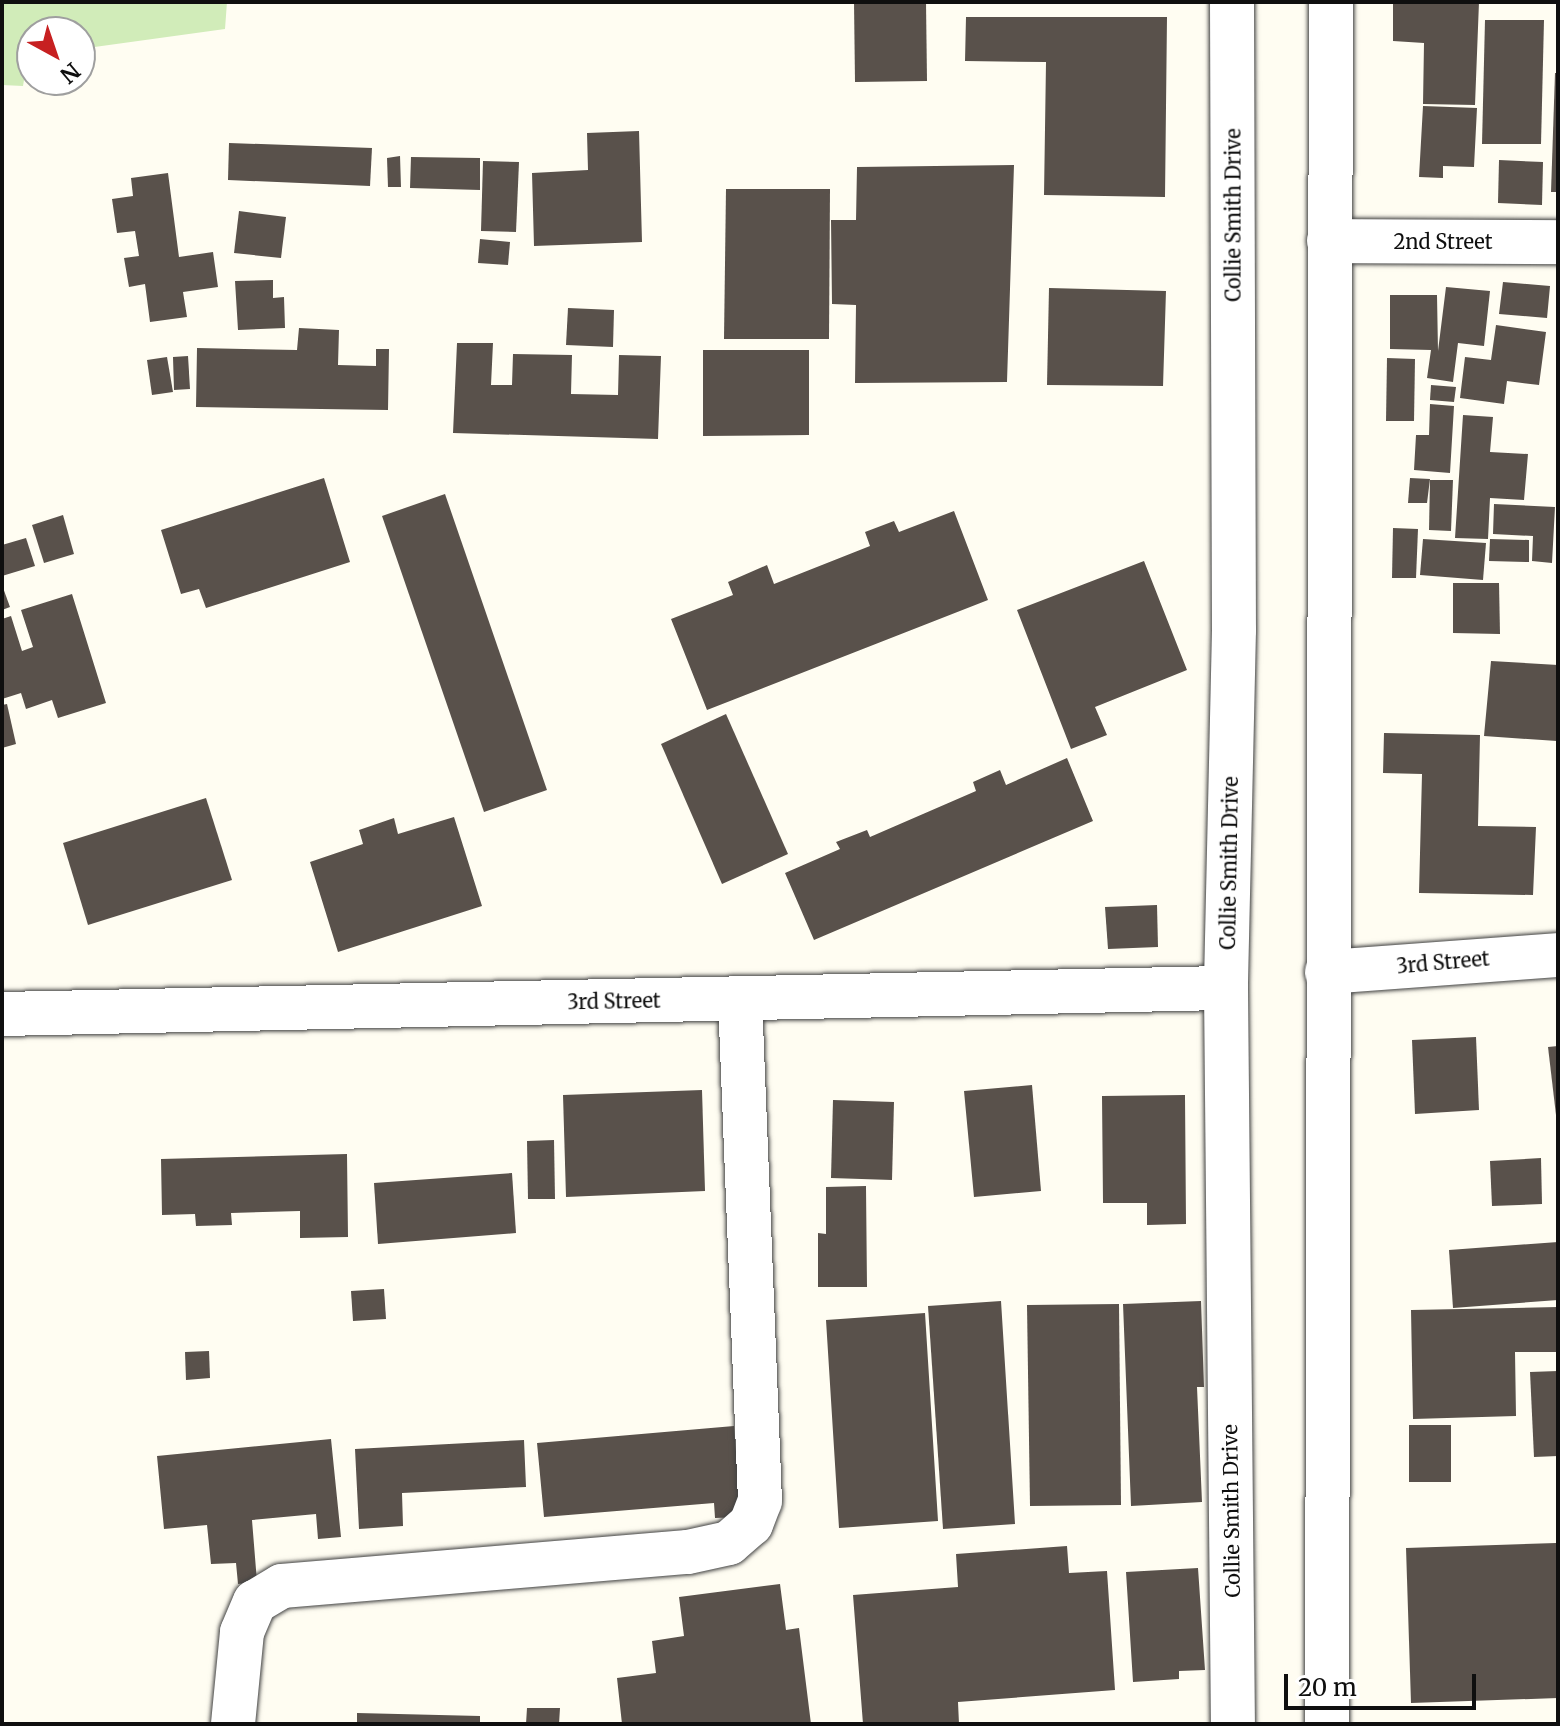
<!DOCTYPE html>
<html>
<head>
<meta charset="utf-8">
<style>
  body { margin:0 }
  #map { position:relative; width:1560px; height:1726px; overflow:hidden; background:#fffdf2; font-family:Merriweather,serif }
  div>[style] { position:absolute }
  .green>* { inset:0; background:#d1ecb9 }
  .building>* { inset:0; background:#59514b }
  .roads { filter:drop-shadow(0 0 2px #424242) drop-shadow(0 0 2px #424242) }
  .minor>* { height:44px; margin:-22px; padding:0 22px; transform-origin:22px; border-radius:22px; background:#fff }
  .tertiary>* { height:44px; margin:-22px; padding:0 22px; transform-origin:22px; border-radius:22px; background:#fff }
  span { translate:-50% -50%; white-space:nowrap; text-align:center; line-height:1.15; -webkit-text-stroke:8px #fff; paint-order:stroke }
  .street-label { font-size:20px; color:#0f0f0f }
  .frame { position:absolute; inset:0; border:4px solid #0f0f0f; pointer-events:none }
  .north { position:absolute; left:16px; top:16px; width:80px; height:80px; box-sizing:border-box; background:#fff; border:2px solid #9f9f9f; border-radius:50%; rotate:140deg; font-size:22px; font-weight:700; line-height:32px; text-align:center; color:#0f0f0f }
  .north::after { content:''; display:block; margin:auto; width:28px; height:36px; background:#c72021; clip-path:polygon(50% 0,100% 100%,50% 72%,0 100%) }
  .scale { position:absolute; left:1284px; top:1674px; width:192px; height:36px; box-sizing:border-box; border:4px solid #0f0f0f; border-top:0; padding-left:10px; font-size:24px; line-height:28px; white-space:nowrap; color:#0f0f0f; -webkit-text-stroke:6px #fff; paint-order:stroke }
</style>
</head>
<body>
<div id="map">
  <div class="green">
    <div style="clip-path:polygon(2px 2px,227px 2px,225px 29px,80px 49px,80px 32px,32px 32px,23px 86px,2px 85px)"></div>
  </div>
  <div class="building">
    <div style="clip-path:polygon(854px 2px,926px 2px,927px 81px,855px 82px)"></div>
    <div style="clip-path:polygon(1393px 2px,1479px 2px,1475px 105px,1423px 104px,1424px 43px,1393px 41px)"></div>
    <div style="clip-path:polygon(966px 17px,1167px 17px,1165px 197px,1044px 195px,1046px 62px,965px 61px)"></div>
    <div style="clip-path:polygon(1485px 20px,1544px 20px,1541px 144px,1482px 144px)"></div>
    <div style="clip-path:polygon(1555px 73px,1558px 73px,1558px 192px,1551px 192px)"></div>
    <div style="clip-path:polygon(1423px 106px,1477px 108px,1474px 167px,1443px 166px,1443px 178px,1419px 177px)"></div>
    <div style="clip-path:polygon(639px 131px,642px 242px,534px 246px,532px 173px,588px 170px,587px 133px)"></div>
    <div style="clip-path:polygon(229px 143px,372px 148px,370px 186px,228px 180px)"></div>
    <div style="clip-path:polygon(400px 156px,401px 187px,388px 187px,387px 158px)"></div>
    <div style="clip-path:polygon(411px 157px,480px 158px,480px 190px,410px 188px)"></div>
    <div style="clip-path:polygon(1499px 160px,1543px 162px,1542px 205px,1498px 203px)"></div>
    <div style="clip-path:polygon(483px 161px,519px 162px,516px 232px,481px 231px)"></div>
    <div style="clip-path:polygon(1014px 165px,1007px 382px,855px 383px,856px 305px,832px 304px,831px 220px,856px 220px,857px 167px)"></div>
    <div style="clip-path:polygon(168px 173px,179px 257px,213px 252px,218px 287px,183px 292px,187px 317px,150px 322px,145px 284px,129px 287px,124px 258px,139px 256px,135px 231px,117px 233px,112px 199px,133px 196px,131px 178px)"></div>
    <div style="clip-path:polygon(726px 189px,830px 189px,829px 339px,724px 339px)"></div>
    <div style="clip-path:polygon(239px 211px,286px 217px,281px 258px,234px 253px)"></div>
    <div style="clip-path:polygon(480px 239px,510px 242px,508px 265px,478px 263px)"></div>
    <div style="clip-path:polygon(273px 280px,273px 298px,284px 297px,285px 328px,238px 330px,235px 281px)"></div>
    <div style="clip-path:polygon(1503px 282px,1550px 286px,1547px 318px,1499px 314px)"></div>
    <div style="clip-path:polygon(1446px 287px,1490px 291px,1484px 346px,1458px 343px,1453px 382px,1427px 378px,1431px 350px,1390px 349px,1390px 295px,1437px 295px,1438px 351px)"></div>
    <div style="clip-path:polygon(1049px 288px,1166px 291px,1163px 386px,1047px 385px)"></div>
    <div style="clip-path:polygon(568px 308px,614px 310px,613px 347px,566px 345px)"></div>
    <div style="clip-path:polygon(1496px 325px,1546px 332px,1539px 385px,1507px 381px,1504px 404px,1460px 398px,1465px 357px,1491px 360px)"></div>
    <div style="clip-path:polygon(299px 328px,339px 330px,338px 365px,376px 366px,376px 349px,389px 349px,388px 410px,196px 407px,197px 348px,297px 350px)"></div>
    <div style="clip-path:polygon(457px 343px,493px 343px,491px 385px,512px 385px,513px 354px,572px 355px,571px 394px,618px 395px,619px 355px,661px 356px,658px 439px,453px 433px)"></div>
    <div style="clip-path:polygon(703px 350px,809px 350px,809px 435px,703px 436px)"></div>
    <div style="clip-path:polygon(188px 356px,190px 389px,174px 390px,173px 357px)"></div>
    <div style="clip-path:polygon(167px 357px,173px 392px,152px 395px,147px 360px)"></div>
    <div style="clip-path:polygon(1387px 358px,1415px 359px,1414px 421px,1386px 421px)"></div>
    <div style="clip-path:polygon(1431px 385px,1456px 387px,1454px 402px,1430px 400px)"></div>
    <div style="clip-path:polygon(1430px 404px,1454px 406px,1450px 473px,1414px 470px,1416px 435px,1429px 435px)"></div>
    <div style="clip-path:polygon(1463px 415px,1493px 417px,1490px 452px,1528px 454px,1524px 500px,1490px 498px,1488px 539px,1455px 538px)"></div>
    <div style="clip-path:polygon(324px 478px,350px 562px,206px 608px,199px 589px,181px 594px,161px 530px)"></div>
    <div style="clip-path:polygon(1410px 478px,1430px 479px,1427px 503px,1408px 503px)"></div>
    <div style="clip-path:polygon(1430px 480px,1453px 480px,1451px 531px,1429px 530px)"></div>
    <div style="clip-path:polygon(445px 494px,547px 790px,484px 812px,382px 516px)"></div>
    <div style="clip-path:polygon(1494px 504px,1555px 507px,1552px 563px,1532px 561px,1533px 536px,1493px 534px)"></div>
    <div style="clip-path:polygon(954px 511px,988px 600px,707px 710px,671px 619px,733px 595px,728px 582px,767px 565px,774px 584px,870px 546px,865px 532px,894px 521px,899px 532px)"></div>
    <div style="clip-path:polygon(63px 515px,74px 554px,44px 563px,32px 525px)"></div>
    <div style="clip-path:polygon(1393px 528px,1418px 529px,1416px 578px,1392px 578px)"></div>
    <div style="clip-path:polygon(26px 538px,35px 566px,2px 576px,2px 545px)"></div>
    <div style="clip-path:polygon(1423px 539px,1486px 543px,1483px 580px,1420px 575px)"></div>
    <div style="clip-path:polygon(1490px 539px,1529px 540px,1529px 562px,1489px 561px)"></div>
    <div style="clip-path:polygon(1144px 561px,1187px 670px,1095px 707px,1107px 735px,1071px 749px,1017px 610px)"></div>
    <div style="clip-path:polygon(1453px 583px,1499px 583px,1500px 634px,1453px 633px)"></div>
    <div style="clip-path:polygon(2px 585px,10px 607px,2px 610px)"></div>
    <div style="clip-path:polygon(72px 594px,106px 703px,58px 718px,52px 700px,26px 709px,21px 693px,2px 699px,2px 619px,11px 616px,22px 651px,33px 647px,21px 610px)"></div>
    <div style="clip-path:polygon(1491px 661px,1558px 665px,1557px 741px,1484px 736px)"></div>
    <div style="clip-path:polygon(7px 704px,16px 744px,2px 748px,2px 705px)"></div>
    <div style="clip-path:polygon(726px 714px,788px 854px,722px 884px,661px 744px)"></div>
    <div style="clip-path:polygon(1384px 733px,1480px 735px,1478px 826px,1536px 827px,1533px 895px,1419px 893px,1422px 774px,1383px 773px)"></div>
    <div style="clip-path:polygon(1067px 758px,1093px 821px,814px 940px,785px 873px,840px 849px,836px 842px,867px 830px,870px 837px,976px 791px,973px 782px,1000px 770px,1006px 785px)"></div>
    <div style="clip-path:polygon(206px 798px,232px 880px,88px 925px,63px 843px)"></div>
    <div style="clip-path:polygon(454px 817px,482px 906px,338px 952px,310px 862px,363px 844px,359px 830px,394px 818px,398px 834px)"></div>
    <div style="clip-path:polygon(1157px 905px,1158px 947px,1108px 949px,1105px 907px)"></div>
    <div style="clip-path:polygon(1476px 1037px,1479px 1110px,1415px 1114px,1412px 1040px)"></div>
    <div style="clip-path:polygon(1558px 1046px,1558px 1115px,1556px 1115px,1548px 1047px)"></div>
    <div style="clip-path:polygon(1032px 1085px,1041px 1191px,974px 1197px,964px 1091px)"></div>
    <div style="clip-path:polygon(702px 1090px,705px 1191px,566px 1197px,563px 1095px)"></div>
    <div style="clip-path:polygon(1185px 1095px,1186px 1224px,1147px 1225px,1147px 1203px,1103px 1203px,1102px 1096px)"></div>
    <div style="clip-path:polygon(833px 1100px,894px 1102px,892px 1180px,831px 1178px)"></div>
    <div style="clip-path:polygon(554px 1140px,555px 1199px,528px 1199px,527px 1141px)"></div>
    <div style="clip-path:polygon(347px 1154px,348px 1237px,300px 1238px,300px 1211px,231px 1213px,232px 1225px,196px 1226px,195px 1214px,162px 1215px,161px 1159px)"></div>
    <div style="clip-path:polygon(1541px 1158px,1542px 1204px,1492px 1206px,1490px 1161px)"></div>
    <div style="clip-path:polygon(512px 1173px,516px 1233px,378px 1244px,374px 1183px)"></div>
    <div style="clip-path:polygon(866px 1186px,867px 1287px,818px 1287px,818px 1233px,826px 1234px,826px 1187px)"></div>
    <div style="clip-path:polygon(1558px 1242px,1558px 1300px,1453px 1308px,1449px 1250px)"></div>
    <div style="clip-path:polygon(384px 1289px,386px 1319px,353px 1321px,351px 1291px)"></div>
    <div style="clip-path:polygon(1001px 1301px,1015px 1524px,943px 1529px,928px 1306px)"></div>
    <div style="clip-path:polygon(1201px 1301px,1204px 1387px,1197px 1387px,1202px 1502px,1131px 1506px,1123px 1304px)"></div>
    <div style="clip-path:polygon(1119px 1304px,1121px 1505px,1030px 1506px,1027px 1305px)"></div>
    <div style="clip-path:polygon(1558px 1307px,1558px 1352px,1515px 1352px,1516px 1416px,1413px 1419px,1411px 1310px)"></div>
    <div style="clip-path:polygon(925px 1313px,938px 1521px,839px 1528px,826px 1320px)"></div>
    <div style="clip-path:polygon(209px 1351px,210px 1378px,186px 1380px,185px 1352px)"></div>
    <div style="clip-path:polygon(1558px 1371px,1558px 1456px,1534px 1457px,1530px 1372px)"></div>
    <div style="clip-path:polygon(1409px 1425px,1451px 1425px,1451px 1482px,1409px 1482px)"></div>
    <div style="clip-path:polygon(734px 1426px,741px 1517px,715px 1518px,714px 1503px,544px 1517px,537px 1443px)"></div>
    <div style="clip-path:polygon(331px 1439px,341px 1537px,318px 1539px,316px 1514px,252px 1520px,257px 1582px,238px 1584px,236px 1563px,211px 1564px,207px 1525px,164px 1529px,157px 1456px)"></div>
    <div style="clip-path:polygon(524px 1440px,526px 1487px,402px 1493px,403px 1526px,359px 1529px,355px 1449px)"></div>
    <div style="clip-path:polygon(1556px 1543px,1558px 1698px,1411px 1703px,1406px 1548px)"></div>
    <div style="clip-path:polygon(1067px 1546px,1069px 1573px,1107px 1571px,1115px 1690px,958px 1702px,959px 1724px,863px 1724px,853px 1595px,958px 1587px,956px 1554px)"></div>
    <div style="clip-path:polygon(1198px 1568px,1205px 1670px,1179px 1671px,1179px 1679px,1133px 1682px,1126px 1572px)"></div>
    <div style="clip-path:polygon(780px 1584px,786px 1630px,799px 1628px,811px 1724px,622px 1724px,617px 1678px,656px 1673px,652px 1641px,684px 1636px,679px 1597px)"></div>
    <div style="clip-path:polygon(527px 1708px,560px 1708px,559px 1724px,526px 1724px)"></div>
    <div style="clip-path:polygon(357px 1713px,480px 1716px,480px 1724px,357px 1724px)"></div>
  </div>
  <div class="roads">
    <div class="minor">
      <div style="left:1329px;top:241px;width:229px;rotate:0.3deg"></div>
      <div style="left:1327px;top:972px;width:232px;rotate:-4.2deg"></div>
      <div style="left:2px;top:1014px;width:1224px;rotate:-1.22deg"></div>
      <div style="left:233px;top:1724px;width:92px;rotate:-84.4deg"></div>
      <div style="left:242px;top:1632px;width:33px;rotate:-67deg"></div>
      <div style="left:255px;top:1602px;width:31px;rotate:-31deg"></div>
      <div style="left:282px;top:1586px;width:407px;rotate:-4.8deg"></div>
      <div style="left:688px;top:1552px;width:42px;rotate:-12.4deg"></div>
      <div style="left:729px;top:1543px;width:29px;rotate:-41deg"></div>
      <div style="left:751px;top:1524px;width:25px;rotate:-69deg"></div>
      <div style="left:760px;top:1501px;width:503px;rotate:-92.28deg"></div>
    </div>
    <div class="tertiary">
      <div style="left:1232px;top:2px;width:628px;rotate:89.82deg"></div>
      <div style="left:1234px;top:630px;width:358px;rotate:91.3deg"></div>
      <div style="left:1226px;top:988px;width:736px;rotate:89.46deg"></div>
      <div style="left:1327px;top:1724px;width:1722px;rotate:-89.87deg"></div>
    </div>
  </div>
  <div class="street-label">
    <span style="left:1233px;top:215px;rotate:-90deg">Collie Smith Drive</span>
    <span style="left:1443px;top:241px">2nd Street</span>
    <span style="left:1229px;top:863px;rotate:-89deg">Collie Smith Drive</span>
    <span style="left:1443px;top:962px;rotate:-5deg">3rd Street</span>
    <span style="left:614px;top:1001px;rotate:-1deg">3rd Street</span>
    <span style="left:1231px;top:1511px;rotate:-91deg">Collie Smith Drive</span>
  </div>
  <div class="frame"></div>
  <div class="north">N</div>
  <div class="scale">20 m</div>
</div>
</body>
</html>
